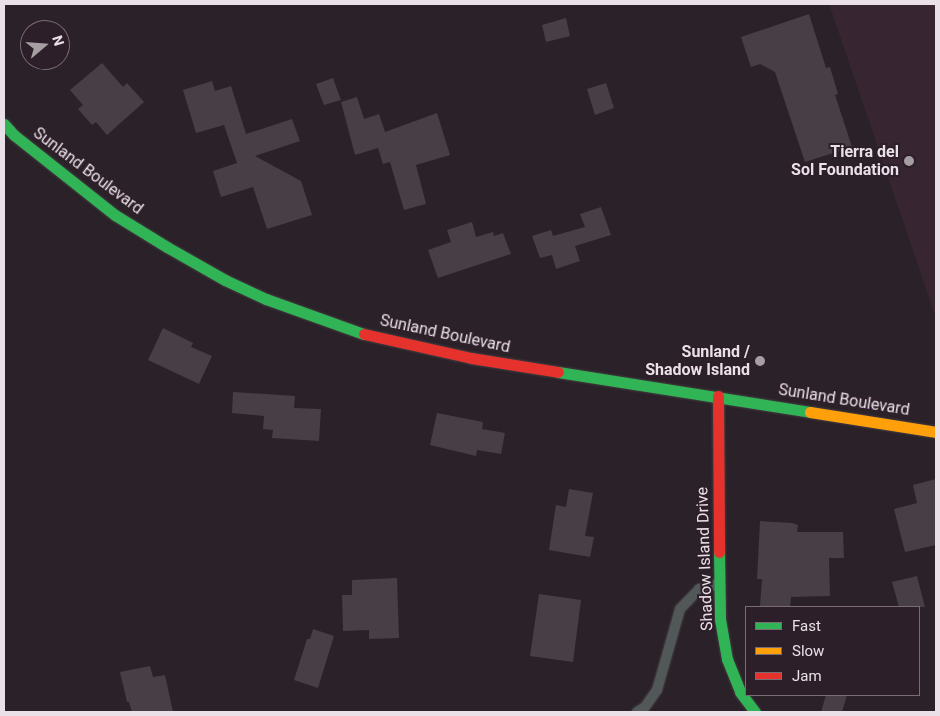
<!DOCTYPE html>
<html>
<head>
<meta charset="utf-8">
<style>
  body { margin:0 }
  #map { position:relative; width:940px; height:716px; overflow:hidden; background:#2a2228; font-family:Roboto,sans-serif }
  div>[style] { position:absolute }
  .built>* { inset:0; background:#372532 }
  .building>* { inset:0; background:#473f45 }
  .roads { filter:drop-shadow(0 0 1px #443d42) drop-shadow(0 0 1px #443d42) }
  .lane>* { height:10px; margin:-5px; padding:0 5px; transform-origin:5px; border-radius:5px; background:#525758 }
  .fast>* { height:11px; margin:-5.5px; padding:0 5.5px; transform-origin:5.5px; border-radius:5.5px; background:#30b455 }
  .slow>* { height:11px; margin:-5.5px; padding:0 5.5px; transform-origin:5.5px; border-radius:5.5px; background:#ff9f0a }
  .jam>* { height:11px; margin:-5.5px; padding:0 5.5px; transform-origin:5.5px; border-radius:5.5px; background:#e5322d }
  .dots>* { width:14px; height:14px; translate:-50% -50%; box-sizing:border-box; border:2px solid #2d1f29; border-radius:50% }
  span { translate:-50% -50%; white-space:nowrap; text-align:center; line-height:1.15; -webkit-text-stroke:4px #2d1f29; paint-order:stroke }
  .poi-label { font-size:16px; color:#eae0e7; font-weight:700 }
  .right { translate:-100% -50%; text-align:right }
  .street-label { font-size:16px; color:#eae0e7 }
  .frame { position:absolute; inset:0; border:5px solid #eae0e7; pointer-events:none }
  .legend { position:absolute; left:745px; top:606px; width:175px; height:90px; box-sizing:border-box; background:#2d1f29; border:1px solid #796c75; margin:0; padding:6px 9px; list-style:none; font-size:15px; color:#eae0e7 }
  .legend li { display:flex; align-items:center; gap:10px; height:25px }
  .legend b { width:25px; border:1px solid #796c75 }
  .north { position:absolute; left:20px; top:20px; width:50px; height:50px; box-sizing:border-box; background:#2d1f29; border:1px solid #796c75; border-radius:50%; rotate:72deg; font-size:14px; font-weight:700; line-height:20px; text-align:center; color:#eae0e7 }
  .north::after { content:''; display:block; margin:auto; width:18px; height:22px; background:#a79ea4; clip-path:polygon(50% 0,100% 100%,50% 72%,0 100%) }
</style>
</head>
<body>
<div id="map">
  <div class="built">
    <div style="clip-path:polygon(829px 4px,936px 4px,936px 318px)"></div>
  </div>
  <div class="building">
    <div style="clip-path:polygon(809px 14px,826px 68px,830px 67px,838px 94px,835px 95px,852px 147px,805px 162px,775px 72px,760px 64px,751px 67px,741px 37px)"></div>
    <div style="clip-path:polygon(566px 18px,570px 36px,546px 42px,542px 25px)"></div>
    <div style="clip-path:polygon(102px 63px,123px 87px,127px 83px,144px 102px,107px 135px,96px 122px,92px 125px,78px 109px,83px 105px,70px 90px)"></div>
    <div style="clip-path:polygon(333px 78px,341px 100px,324px 105px,316px 84px)"></div>
    <div style="clip-path:polygon(212px 81px,215px 91px,231px 86px,246px 134px,292px 119px,300px 141px,255px 156px,301px 181px,312px 215px,267px 229px,253px 187px,221px 197px,213px 171px,237px 163px,224px 125px,196px 133px,183px 90px)"></div>
    <div style="clip-path:polygon(606px 83px,614px 108px,595px 115px,587px 89px)"></div>
    <div style="clip-path:polygon(357px 97px,364px 119px,379px 114px,385px 132px,437px 113px,450px 155px,416px 165px,426px 204px,404px 210px,390px 162px,383px 164px,378px 148px,355px 155px,341px 102px)"></div>
    <div style="clip-path:polygon(601px 207px,611px 235px,575px 246px,580px 261px,556px 269px,552px 255px,540px 258px,532px 236px,551px 230px,553px 236px,585px 227px,580px 214px)"></div>
    <div style="clip-path:polygon(472px 222px,476px 237px,493px 232px,494px 236px,503px 233px,511px 254px,438px 278px,428px 250px,451px 242px,447px 230px)"></div>
    <div style="clip-path:polygon(163px 328px,193px 343px,191px 347px,212px 356px,199px 384px,148px 360px)"></div>
    <div style="clip-path:polygon(233px 392px,295px 396px,294px 408px,321px 409px,319px 441px,272px 438px,273px 430px,263px 429px,264px 416px,232px 413px)"></div>
    <div style="clip-path:polygon(437px 413px,483px 422px,482px 429px,505px 433px,501px 454px,477px 450px,476px 456px,430px 445px)"></div>
    <div style="clip-path:polygon(936px 479px,936px 545px,905px 552px,894px 509px,917px 503px,913px 485px)"></div>
    <div style="clip-path:polygon(569px 489px,593px 493px,585px 536px,594px 537px,590px 557px,549px 550px,556px 505px,566px 507px)"></div>
    <div style="clip-path:polygon(760px 521px,792px 523px,798px 525px,797px 532px,843px 532px,844px 558px,829px 558px,830px 596px,791px 597px,790px 607px,760px 606px,762px 579px,757px 579px)"></div>
    <div style="clip-path:polygon(917px 576px,925px 607px,899px 607px,892px 582px)"></div>
    <div style="clip-path:polygon(397px 578px,399px 638px,369px 639px,369px 630px,343px 631px,342px 595px,352px 595px,352px 580px)"></div>
    <div style="clip-path:polygon(539px 594px,581px 600px,573px 662px,530px 656px)"></div>
    <div style="clip-path:polygon(313px 629px,334px 636px,318px 688px,294px 680px,307px 639px,310px 639px)"></div>
    <div style="clip-path:polygon(150px 666px,153px 677px,165px 675px,173px 712px,132px 712px,129px 702px,127px 702px,120px 672px)"></div>
    <div style="clip-path:polygon(826px 695px,847px 695px,842px 712px,821px 712px)"></div>
  </div>
  <div class="roads">
    <div class="lane">
      <div style="left:637px;top:712px;width:9px;rotate:-32deg"></div>
      <div style="left:645px;top:707px;width:21px;rotate:-55deg"></div>
      <div style="left:657px;top:690px;width:84px;rotate:-74.1deg"></div>
      <div style="left:680px;top:609px;width:28px;rotate:-46deg"></div>
      <div style="left:699px;top:589px;width:20px;rotate:-15deg"></div>
    </div>
    <div class="fast">
      <div style="left:4px;top:124px;width:15px;rotate:48deg"></div>
      <div style="left:14px;top:135px;width:129px;rotate:38.4deg"></div>
      <div style="left:115px;top:215px;width:61px;rotate:31.6deg"></div>
      <div style="left:167px;top:247px;width:67px;rotate:29.6deg"></div>
      <div style="left:225px;top:280px;width:45px;rotate:24.9deg"></div>
      <div style="left:266px;top:299px;width:104px;rotate:19.7deg"></div>
      <div style="left:558px;top:372px;width:255px;rotate:9deg"></div>
      <div style="left:719px;top:552px;width:67px;rotate:89.1deg"></div>
      <div style="left:720px;top:619px;width:41px;rotate:80.1deg"></div>
      <div style="left:727px;top:659px;width:35px;rotate:68deg"></div>
      <div style="left:740px;top:692px;width:25px;rotate:53deg"></div>
    </div>
    <div class="slow">
      <div style="left:810px;top:412px;width:128px;rotate:9deg"></div>
    </div>
    <div class="jam">
      <div style="left:364px;top:334px;width:110px;rotate:12.6deg"></div>
      <div style="left:471px;top:358px;width:88px;rotate:9.1deg"></div>
      <div style="left:718px;top:396px;width:156px;rotate:89.6deg"></div>
    </div>
  </div>
  <div class="dots">
    <div style="left:909px;top:161px;background:#a79ea4"></div>
    <div style="left:760px;top:361px;background:#a79ea4"></div>
  </div>
  <div class="poi-label">
    <span class="right" style="left:899px;top:161px">Tierra del<br>Sol Foundation</span>
    <span class="right" style="left:750px;top:361px">Sunland /<br>Shadow Island</span>
  </div>
  <div class="street-label">
    <span style="left:88px;top:171px;rotate:37deg">Sunland Boulevard</span>
    <span style="left:445px;top:334px;rotate:12deg">Sunland Boulevard</span>
    <span style="left:844px;top:400px;rotate:9deg">Sunland Boulevard</span>
    <span style="left:705px;top:559px;rotate:-92deg">Shadow Island Drive</span>
  </div>
  <div class="frame"></div>
  <ul class="legend">
  <li><b style="height:6px;background:#30b455"></b>Fast</li>
  <li><b style="height:6px;background:#ff9f0a"></b>Slow</li>
  <li><b style="height:6px;background:#e5322d"></b>Jam</li>
  </ul>
  <div class="north">N</div>
</div>
</body>
</html>
